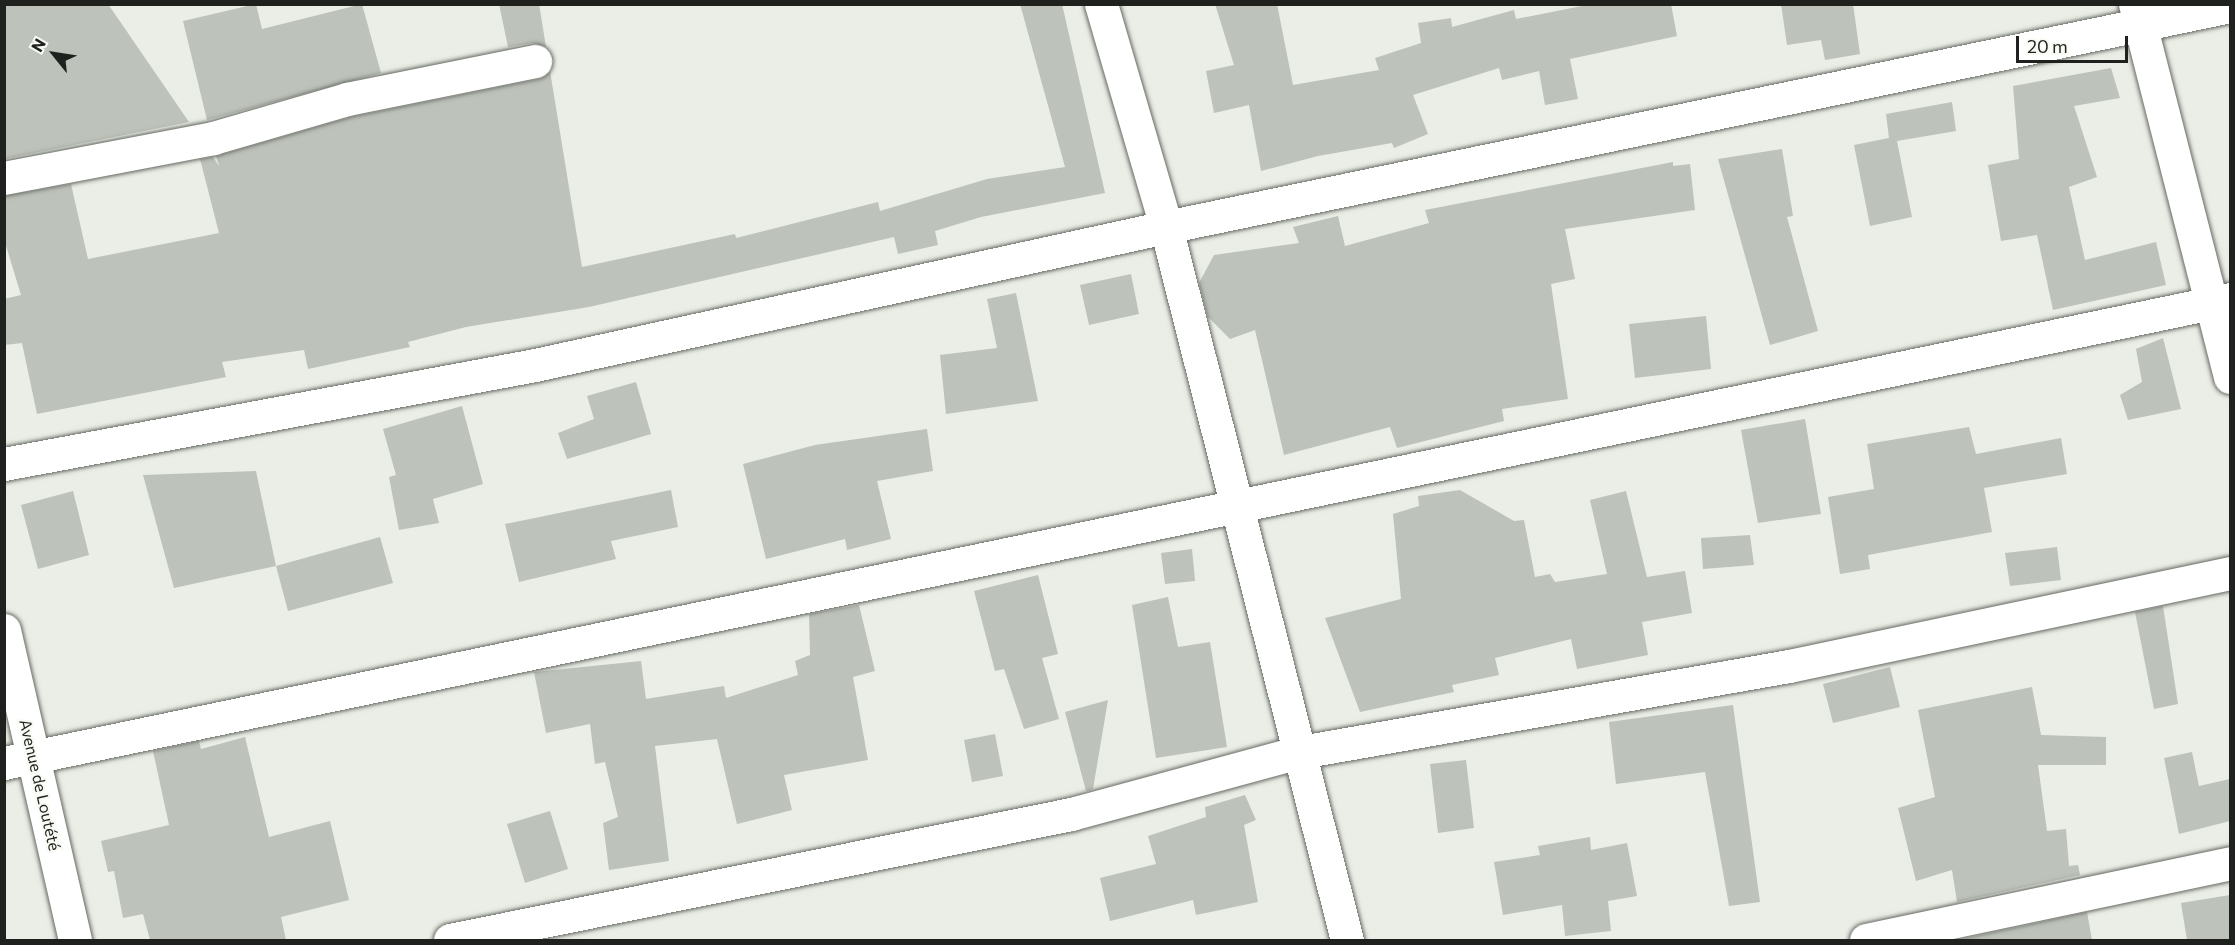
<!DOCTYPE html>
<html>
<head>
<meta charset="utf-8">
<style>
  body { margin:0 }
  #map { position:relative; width:2235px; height:945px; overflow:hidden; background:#eaeee6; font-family:Commissioner,sans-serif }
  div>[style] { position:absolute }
  .building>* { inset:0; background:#bdc2ba }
  .roads { filter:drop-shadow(0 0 2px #666a63) drop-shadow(0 0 2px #666a63) }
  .minor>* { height:33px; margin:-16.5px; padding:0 16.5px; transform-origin:16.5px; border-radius:16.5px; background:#fff }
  span { translate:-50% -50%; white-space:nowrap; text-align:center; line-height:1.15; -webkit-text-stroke:4.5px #f7fbf3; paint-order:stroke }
  .street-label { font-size:16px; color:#1f211e }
  .frame { position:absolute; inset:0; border:6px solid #1f211e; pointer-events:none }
  .north { position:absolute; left:24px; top:24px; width:60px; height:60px; -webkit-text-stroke:4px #f7fbf3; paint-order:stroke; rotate:300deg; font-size:16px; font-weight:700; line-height:24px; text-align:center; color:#1f211e }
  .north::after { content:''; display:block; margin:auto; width:21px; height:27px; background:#1f211e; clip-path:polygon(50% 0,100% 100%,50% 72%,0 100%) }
  .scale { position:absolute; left:2016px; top:36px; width:112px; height:27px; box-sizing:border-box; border:3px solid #1f211e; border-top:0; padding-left:8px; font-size:18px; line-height:21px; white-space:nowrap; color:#1f211e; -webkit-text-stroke:4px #f7fbf3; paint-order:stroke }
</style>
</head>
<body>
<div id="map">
  <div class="building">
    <div style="clip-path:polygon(4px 4px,108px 4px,189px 122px,4px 159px)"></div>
    <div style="clip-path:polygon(256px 4px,262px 29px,362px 4px,381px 73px,207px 120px,183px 21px)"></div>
    <div style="clip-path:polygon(499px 4px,539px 4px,546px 47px,532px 43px,508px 47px)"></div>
    <div style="clip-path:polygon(1020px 4px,1062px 4px,1105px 193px,981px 217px,935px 231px,938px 245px,898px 254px,894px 237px,589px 307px,466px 327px,408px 342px,410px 347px,308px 369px,304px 350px,222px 362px,226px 377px,37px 414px,22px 343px,4px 345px,4px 299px,21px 295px,4px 239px,4px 196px,71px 184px,88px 259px,219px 233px,200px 159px,213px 157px,219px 166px,216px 156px,351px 117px,539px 79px,550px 71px,582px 267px,735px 234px,736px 238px,878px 202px,880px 211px,987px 179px,1065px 167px)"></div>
    <div style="clip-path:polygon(1215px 4px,1277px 4px,1293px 85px,1379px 70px,1375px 58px,1421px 43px,1418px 23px,1451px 18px,1452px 27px,1514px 10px,1516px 19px,1592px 4px,1671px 4px,1677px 36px,1570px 59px,1578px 99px,1545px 105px,1539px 71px,1502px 80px,1499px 68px,1413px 95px,1428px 134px,1394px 148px,1392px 143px,1318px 156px,1261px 171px,1249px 105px,1214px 113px,1206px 71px,1234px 65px)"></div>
    <div style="clip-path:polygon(1781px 4px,1853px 4px,1860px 54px,1825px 60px,1821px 40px,1787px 45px)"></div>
    <div style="clip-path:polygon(2111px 68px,2120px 98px,2074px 106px,2097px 177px,2069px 187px,2085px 260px,2156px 242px,2166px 285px,2053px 310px,2037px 235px,2001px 241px,1988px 165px,2019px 159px,2013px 86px)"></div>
    <div style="clip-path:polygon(1952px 102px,1956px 131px,1897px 141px,1912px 217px,1870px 226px,1854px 145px,1889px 138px,1886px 114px)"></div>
    <div style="clip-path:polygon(1782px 149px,1793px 216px,1787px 217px,1818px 331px,1770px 345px,1718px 159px)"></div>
    <div style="clip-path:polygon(1673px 162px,1673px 166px,1690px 164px,1695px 210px,1565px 229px,1575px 279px,1551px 284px,1568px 399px,1502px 409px,1504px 421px,1397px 448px,1390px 427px,1284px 455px,1255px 330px,1230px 339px,1208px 317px,1199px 283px,1214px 255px,1299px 243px,1293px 227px,1338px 216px,1345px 246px,1429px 223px,1425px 210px)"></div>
    <div style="clip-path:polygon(1131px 274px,1139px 314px,1089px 325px,1080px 285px)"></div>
    <div style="clip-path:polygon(1016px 293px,1038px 401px,946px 414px,940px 355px,997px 348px,987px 299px)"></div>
    <div style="clip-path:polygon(1706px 316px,1711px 369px,1635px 378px,1629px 324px)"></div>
    <div style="clip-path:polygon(2163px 338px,2181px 409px,2128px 420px,2120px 395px,2142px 382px,2136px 349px)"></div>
    <div style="clip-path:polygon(636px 382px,651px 434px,567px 459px,558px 433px,594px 419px,587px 396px)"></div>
    <div style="clip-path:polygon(462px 406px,483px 484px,433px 499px,439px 523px,399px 530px,389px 477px,396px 475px,383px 429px)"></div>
    <div style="clip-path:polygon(1805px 419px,1821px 514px,1758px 523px,1741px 430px)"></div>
    <div style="clip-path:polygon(1969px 427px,1976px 454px,2061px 438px,2067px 474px,1984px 488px,1992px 532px,1868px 555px,1870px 569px,1840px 574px,1828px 497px,1874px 489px,1867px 444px)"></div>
    <div style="clip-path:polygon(927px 429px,933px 471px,877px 481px,891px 539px,847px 550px,845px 539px,766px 559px,743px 464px,815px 445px)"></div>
    <div style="clip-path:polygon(256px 471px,276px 566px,174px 588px,143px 475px)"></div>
    <div style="clip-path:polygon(671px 490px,678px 527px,611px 541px,616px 559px,519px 582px,505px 524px)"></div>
    <div style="clip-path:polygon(1460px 490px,1514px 521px,1524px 520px,1535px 577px,1550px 574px,1555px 582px,1607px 574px,1590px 500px,1626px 491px,1647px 577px,1685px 571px,1692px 613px,1642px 622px,1648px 655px,1577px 669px,1571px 639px,1495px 658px,1499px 675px,1452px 685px,1454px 692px,1360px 712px,1325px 618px,1401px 599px,1393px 514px,1419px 506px,1418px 496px)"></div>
    <div style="clip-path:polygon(73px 491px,89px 555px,38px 569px,21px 505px)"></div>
    <div style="clip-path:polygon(1750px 535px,1754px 565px,1703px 569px,1701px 538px)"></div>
    <div style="clip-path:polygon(380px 537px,393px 583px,288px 611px,276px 566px)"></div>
    <div style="clip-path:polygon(2057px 547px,2061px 580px,2010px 586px,2005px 553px)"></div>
    <div style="clip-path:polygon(1192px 549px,1195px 581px,1165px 584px,1161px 553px)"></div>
    <div style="clip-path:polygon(1038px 575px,1058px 654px,1042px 658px,1059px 719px,1024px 729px,1004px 669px,995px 671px,974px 591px)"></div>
    <div style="clip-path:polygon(1168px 597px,1178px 647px,1210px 642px,1227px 747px,1156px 758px,1132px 605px)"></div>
    <div style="clip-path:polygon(859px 605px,875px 671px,853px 677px,868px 760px,784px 775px,792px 810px,737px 824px,717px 739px,655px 746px,669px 861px,609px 870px,603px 823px,618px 817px,605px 762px,595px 764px,590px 724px,546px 733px,534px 672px,641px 661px,646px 699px,724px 686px,726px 698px,798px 675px,795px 661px,810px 655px,809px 614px)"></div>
    <div style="clip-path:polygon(2163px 606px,2178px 704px,2154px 709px,2135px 612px)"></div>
    <div style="clip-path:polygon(1890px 667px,1900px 707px,1833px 723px,1823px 684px)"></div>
    <div style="clip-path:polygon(2032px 687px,2041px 735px,2106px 737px,2106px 765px,2038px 765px,2047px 831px,2066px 829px,2069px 866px,2078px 865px,2080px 875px,1957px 902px,1952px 870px,1916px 881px,1898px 808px,1935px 797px,1918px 710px)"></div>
    <div style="clip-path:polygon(1108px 700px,1093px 789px,1086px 791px,1065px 712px)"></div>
    <div style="clip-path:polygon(1733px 705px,1760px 902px,1729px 906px,1705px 772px,1616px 784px,1609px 722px)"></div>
    <div style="clip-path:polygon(995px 734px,1003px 776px,972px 782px,964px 740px)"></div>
    <div style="clip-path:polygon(245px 737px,269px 837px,330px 821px,349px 900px,281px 917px,286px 940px,150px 940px,143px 914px,123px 918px,114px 871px,108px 872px,101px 841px,169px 825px,153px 751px,199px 741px,201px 749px)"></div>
    <div style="clip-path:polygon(2192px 752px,2199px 786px,2230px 779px,2230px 821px,2179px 834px,2164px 758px)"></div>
    <div style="clip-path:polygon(1466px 760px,1474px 828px,1438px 833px,1430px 764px)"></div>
    <div style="clip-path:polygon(1245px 795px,1256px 820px,1244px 825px,1258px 902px,1196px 915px,1193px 900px,1110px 921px,1100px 878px,1156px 864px,1148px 836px,1206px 817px,1205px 807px)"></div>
    <div style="clip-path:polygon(550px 811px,568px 869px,525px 883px,507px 824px)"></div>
    <div style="clip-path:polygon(1590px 837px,1591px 850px,1627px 843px,1637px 896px,1608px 901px,1611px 931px,1565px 936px,1562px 905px,1503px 915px,1494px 862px,1540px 855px,1538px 846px)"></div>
    <div style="clip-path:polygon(2230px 895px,2230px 940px,2187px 940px,2181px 903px)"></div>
    <div style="clip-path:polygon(2087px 912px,2092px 940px,1962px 940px,1962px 939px)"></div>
  </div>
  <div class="roads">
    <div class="minor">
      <div style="left:1101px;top:4px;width:232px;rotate:73.7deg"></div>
      <div style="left:1166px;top:227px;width:736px;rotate:75.76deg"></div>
      <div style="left:2135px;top:4px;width:385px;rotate:75.7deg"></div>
      <div style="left:4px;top:178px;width:213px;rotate:-10.8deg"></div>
      <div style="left:213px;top:138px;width:140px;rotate:-16.2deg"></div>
      <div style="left:347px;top:99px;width:192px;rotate:-11.4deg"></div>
      <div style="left:4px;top:464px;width:540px;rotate:-10.56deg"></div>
      <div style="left:535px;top:365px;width:646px;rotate:-12.34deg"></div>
      <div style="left:1166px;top:227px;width:1087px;rotate:-11.73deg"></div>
      <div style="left:4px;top:630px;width:318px;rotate:77.1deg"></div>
      <div style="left:4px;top:763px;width:2274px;rotate:-11.77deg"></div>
      <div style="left:450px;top:940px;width:634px;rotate:-11.47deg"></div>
      <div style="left:1071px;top:814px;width:232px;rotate:-15.2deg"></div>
      <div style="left:1295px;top:753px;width:502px;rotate:-9.99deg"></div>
      <div style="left:1789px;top:666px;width:451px;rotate:-11.9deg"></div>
      <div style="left:1866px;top:940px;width:372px;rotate:-11.9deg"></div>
    </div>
  </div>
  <div class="street-label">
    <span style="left:40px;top:785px;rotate:77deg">Avenue de Loutété</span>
  </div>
  <div class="frame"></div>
  <div class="north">N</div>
  <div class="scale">20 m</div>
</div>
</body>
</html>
